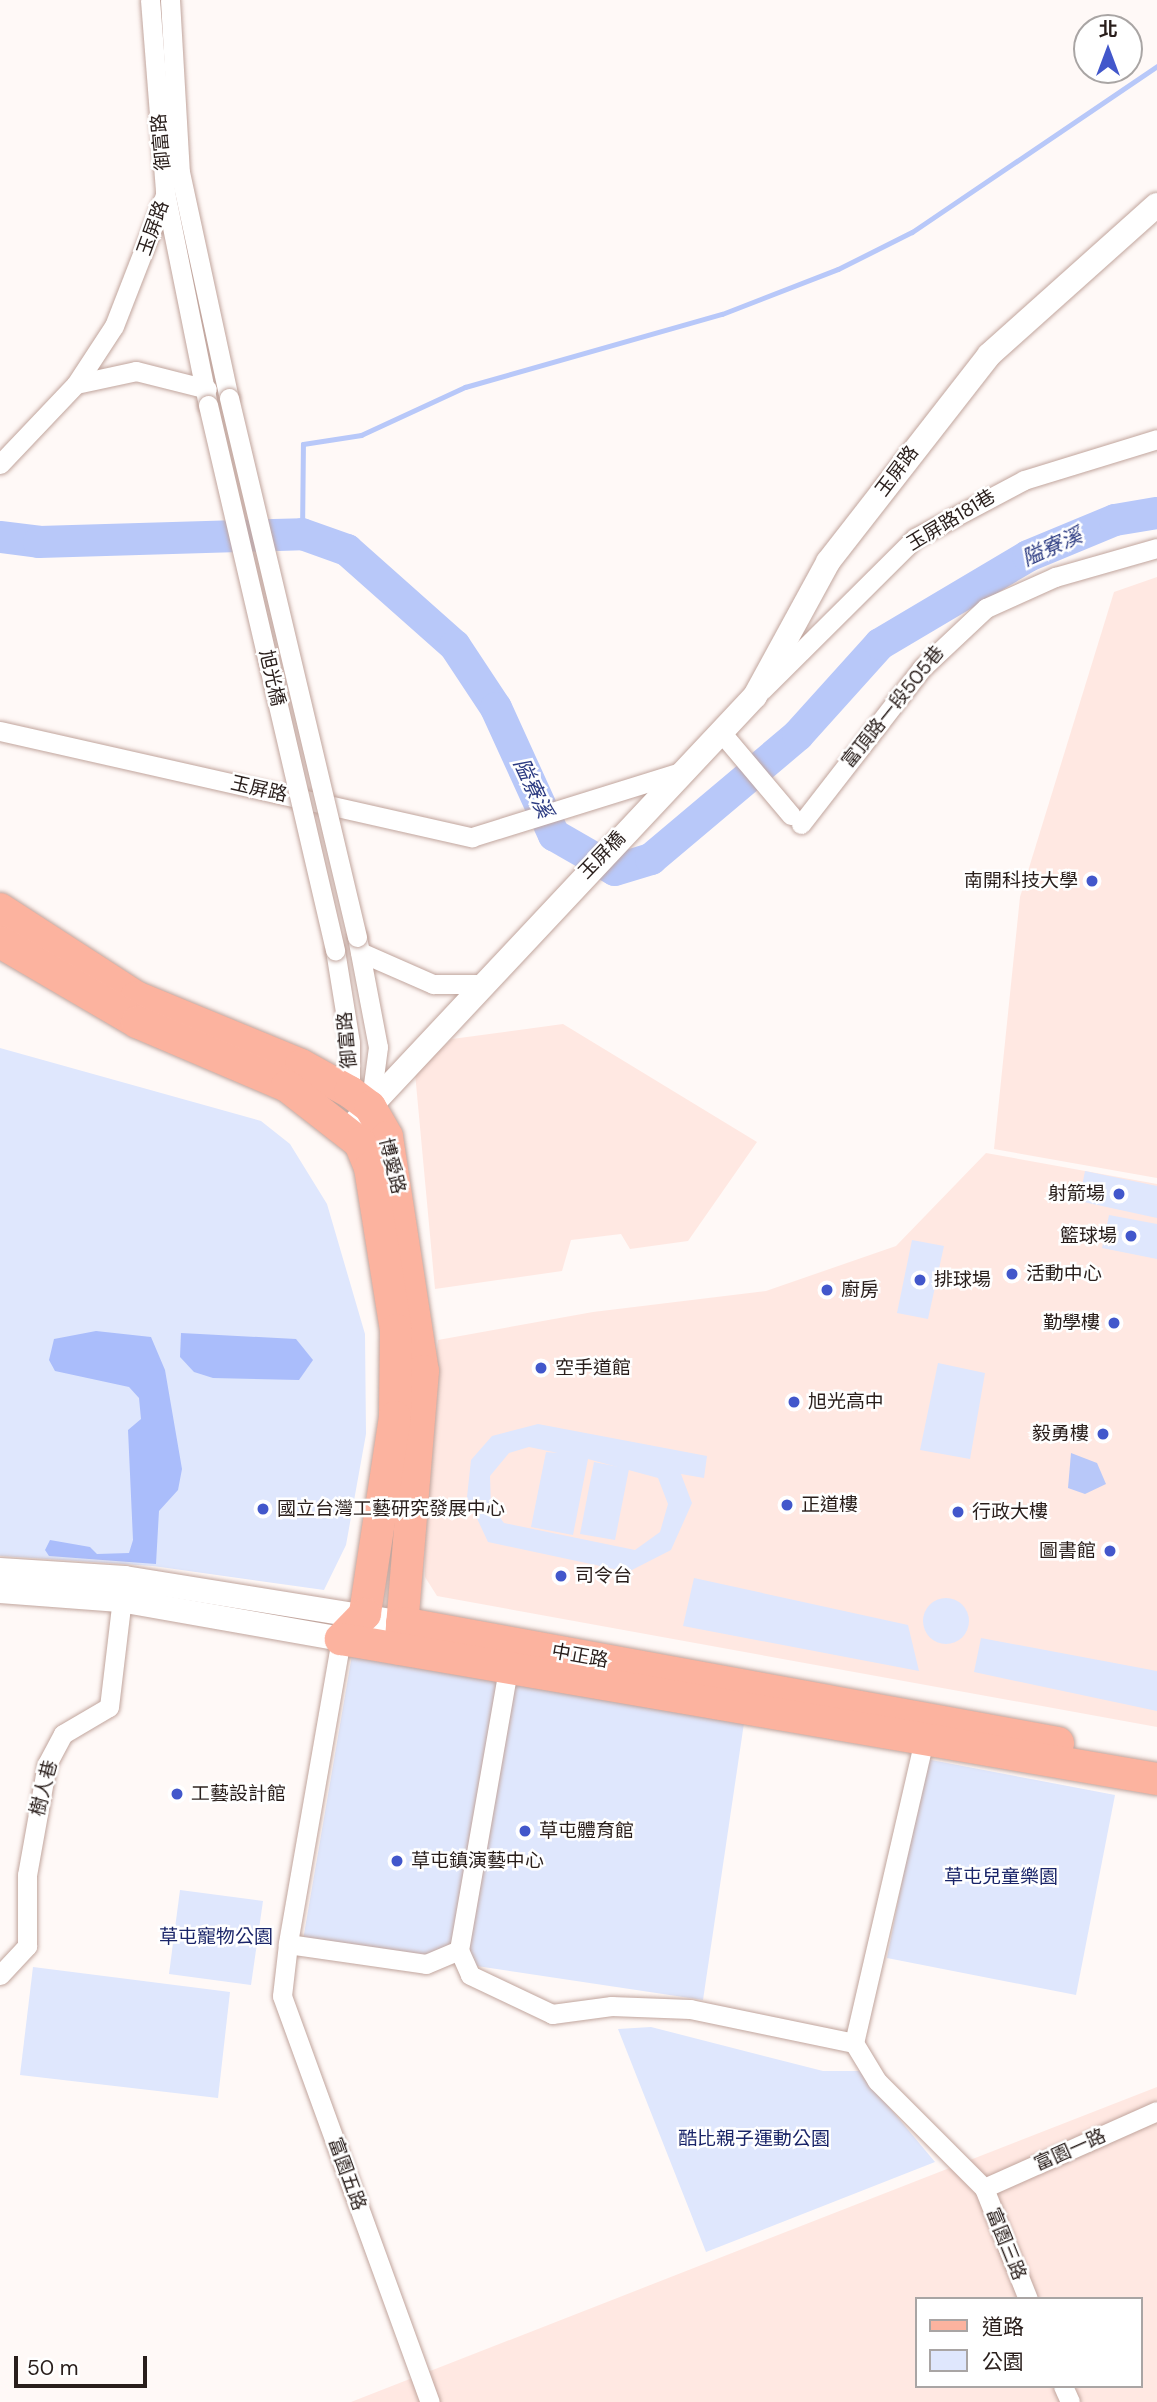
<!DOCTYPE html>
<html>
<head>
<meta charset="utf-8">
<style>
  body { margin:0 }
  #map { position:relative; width:1157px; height:2402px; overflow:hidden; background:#fff9f7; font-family:"DM Sans","Noto Sans TC",sans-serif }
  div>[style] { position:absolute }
  .built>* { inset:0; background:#ffe8e2 }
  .green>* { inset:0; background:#dfe7fd }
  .round { border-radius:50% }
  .forest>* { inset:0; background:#aabdfb }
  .water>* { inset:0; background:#b8c8f9 }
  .stream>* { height:5px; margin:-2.5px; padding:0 2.5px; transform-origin:2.5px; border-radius:2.5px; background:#b8c8f9 }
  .river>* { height:32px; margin:-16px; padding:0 16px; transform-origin:16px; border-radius:16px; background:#b8c8f9 }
  .roads { filter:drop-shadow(0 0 2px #c1a59d) drop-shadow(0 0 2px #c1a59d) }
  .minor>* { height:19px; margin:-9.5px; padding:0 9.5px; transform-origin:9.5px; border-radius:9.5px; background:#fff }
  .tertiary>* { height:24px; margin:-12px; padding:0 12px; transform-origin:12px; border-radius:12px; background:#fff }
  .primary>* { height:32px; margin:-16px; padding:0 16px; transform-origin:16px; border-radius:16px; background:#fcb39f }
  .bridges { filter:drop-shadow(0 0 2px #c1a59d) drop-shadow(0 0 2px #c1a59d) }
  .minor-bridge>* { height:19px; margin:-9.5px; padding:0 9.5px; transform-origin:9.5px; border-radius:9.5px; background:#fff }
  .dots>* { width:19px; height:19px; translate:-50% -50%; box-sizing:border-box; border:4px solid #fff; border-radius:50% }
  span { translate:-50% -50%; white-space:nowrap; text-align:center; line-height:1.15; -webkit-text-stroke:5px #fff; paint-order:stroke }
  .street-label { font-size:19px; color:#291e1b }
  .poi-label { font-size:19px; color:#291e1b }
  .right { translate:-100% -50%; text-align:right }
  .left { translate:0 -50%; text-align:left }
  .park-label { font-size:19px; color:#1a2569 }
  .water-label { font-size:21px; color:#2c3b82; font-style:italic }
  .legend { position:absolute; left:915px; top:2297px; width:228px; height:91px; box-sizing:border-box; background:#fff; border:2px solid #a9a5a4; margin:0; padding:9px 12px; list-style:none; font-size:21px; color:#291e1b }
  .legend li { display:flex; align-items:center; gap:14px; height:35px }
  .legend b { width:35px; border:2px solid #a9a5a4 }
  .north { position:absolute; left:1073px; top:14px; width:70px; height:70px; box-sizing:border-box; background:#fff; border:2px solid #a9a5a4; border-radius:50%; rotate:0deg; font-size:19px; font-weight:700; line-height:28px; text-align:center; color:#291e1b }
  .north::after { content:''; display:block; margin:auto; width:24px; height:32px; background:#4257cb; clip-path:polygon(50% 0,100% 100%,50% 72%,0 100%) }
  .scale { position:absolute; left:14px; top:2356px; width:133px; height:32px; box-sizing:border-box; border:4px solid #291e1b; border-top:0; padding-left:9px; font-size:21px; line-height:24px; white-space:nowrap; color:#291e1b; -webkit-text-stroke:5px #fff; paint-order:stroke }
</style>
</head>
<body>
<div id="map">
  <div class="built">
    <div style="clip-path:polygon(1157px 577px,1157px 1178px,994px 1149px,1020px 897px,1114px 592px)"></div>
    <div style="clip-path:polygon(563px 1024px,757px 1142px,688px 1241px,630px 1249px,621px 1234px,571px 1240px,562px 1271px,435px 1289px,415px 1073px,452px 1039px)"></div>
    <div style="clip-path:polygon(986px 1153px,1157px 1184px,1157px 1727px,437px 1596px,425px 1577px,425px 1464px,438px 1340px,593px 1312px,766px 1291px,896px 1246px)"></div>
    <div style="clip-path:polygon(evenodd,1157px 2087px,1157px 2402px,351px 2402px,1157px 2087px,917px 2299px,1141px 2299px,1141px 2386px,917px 2386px,917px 2299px)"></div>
  </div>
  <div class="green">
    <div style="clip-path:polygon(0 1048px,261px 1121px,290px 1144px,327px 1204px,365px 1334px,366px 1434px,346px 1545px,324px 1590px,153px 1566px,0 1556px)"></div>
    <div style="clip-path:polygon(1085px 1171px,1157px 1186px,1157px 1218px,1079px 1201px)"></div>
    <div style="clip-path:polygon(1109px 1215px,1157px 1224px,1157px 1259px,1102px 1248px)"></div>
    <div style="clip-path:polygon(912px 1240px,944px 1246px,928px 1319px,897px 1313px)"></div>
    <div style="clip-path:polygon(938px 1363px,985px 1373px,970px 1459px,920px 1450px)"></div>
    <div style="clip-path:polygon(evenodd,538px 1424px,707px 1456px,704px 1478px,681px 1474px,692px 1503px,671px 1550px,628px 1572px,488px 1542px,467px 1497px,471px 1460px,492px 1436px,538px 1424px,529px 1447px,558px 1453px,546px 1452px,531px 1527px,573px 1535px,588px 1459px,658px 1478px,668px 1504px,660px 1532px,635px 1550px,504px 1523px,491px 1506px,490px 1476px,509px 1453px,529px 1447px)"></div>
    <div style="clip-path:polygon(594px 1462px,629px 1469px,615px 1540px,580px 1534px)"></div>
    <div style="clip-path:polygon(694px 1578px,908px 1625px,919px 1671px,683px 1626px)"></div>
    <div class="round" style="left:923px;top:1598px;width:46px;height:46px"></div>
    <div style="clip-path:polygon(981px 1638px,1157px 1671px,1157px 1711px,974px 1672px)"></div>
    <div style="clip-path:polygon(352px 1655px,744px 1723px,703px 2000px,303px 1940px)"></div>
    <div style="clip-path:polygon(926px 1759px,1115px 1795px,1076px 1995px,887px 1958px)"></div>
    <div style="clip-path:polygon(180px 1890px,263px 1901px,251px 1985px,169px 1974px)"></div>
    <div style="clip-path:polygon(33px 1967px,230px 1992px,218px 2098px,20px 2075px)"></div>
    <div style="clip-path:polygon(651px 2027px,823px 2071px,859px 2071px,935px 2162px,706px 2252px,618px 2029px)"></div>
  </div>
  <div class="forest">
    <div style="clip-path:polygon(96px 1331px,151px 1337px,165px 1370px,182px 1469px,178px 1490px,159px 1511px,156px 1564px,49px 1556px,45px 1550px,50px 1540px,90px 1547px,97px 1554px,129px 1553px,133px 1540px,128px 1430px,141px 1419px,139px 1398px,129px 1387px,55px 1371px,49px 1360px,54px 1339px)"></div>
    <div style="clip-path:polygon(181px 1333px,296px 1339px,313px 1360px,299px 1380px,213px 1378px,194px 1372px,180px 1357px)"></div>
  </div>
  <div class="water">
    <div style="clip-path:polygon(1071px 1453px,1097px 1463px,1106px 1484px,1085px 1494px,1068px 1488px)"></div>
  </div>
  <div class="stream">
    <div style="left:302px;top:534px;width:90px;rotate:-89.4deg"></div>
    <div style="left:303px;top:444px;width:59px;rotate:-8.8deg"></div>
    <div style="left:361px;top:435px;width:115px;rotate:-24.8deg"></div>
    <div style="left:465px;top:387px;width:267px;rotate:-15.9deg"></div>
    <div style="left:722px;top:314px;width:124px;rotate:-21.2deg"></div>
    <div style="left:838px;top:269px;width:83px;rotate:-26.6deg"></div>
    <div style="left:912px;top:232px;width:296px;rotate:-34.1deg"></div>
  </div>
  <div class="river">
    <div style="left:0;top:537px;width:39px;rotate:7deg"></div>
    <div style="left:39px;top:542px;width:263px;rotate:-1.7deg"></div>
    <div style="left:302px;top:534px;width:48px;rotate:19.6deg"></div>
    <div style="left:347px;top:550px;width:144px;rotate:41.6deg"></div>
    <div style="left:455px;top:646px;width:74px;rotate:56.5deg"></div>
    <div style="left:496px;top:708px;width:140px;rotate:65.5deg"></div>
    <div style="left:554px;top:835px;width:70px;rotate:29.8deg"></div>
    <div style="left:615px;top:870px;width:38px;rotate:-17deg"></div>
    <div style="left:651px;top:859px;width:192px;rotate:-40.1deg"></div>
    <div style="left:798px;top:735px;width:122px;rotate:-48deg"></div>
    <div style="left:880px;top:644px;width:172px;rotate:-30.7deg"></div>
    <div style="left:1028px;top:556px;width:94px;rotate:-22.5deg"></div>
    <div style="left:1115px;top:520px;width:43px;rotate:-9.5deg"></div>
  </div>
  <div class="roads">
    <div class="minor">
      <div style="left:150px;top:0;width:193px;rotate:85.5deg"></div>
      <div style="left:165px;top:192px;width:217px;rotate:78.6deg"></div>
      <div style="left:170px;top:0;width:172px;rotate:86.7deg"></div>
      <div style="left:180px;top:172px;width:231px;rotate:77.8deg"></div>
      <div style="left:76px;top:384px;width:61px;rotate:-12.2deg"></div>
      <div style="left:136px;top:371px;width:73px;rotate:14.2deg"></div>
      <div style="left:0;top:464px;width:110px;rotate:-46.5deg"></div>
      <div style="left:76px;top:384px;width:69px;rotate:-56.8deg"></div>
      <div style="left:114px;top:326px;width:141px;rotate:-68.7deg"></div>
      <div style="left:762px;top:690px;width:216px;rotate:-44.8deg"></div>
      <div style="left:915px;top:538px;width:123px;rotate:-28deg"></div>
      <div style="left:1024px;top:480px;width:139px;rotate:-17.1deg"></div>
      <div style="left:0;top:731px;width:484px;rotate:12.7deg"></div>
      <div style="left:472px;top:837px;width:219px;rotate:-17.3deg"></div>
      <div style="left:720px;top:731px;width:110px;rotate:49.8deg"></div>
      <div style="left:801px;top:824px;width:197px;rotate:-52.2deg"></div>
      <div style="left:922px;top:668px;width:88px;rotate:-43.2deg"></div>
      <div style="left:986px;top:608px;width:76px;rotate:-24.2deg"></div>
      <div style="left:1055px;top:577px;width:106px;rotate:-15.9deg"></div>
      <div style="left:357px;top:937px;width:112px;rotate:79.2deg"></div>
      <div style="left:378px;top:1047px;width:61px;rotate:97.6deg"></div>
      <div style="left:335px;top:950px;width:94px;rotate:80.8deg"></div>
      <div style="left:350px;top:1043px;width:55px;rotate:90deg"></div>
      <div style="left:360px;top:952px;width:80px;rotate:23.7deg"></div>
      <div style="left:433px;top:984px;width:48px"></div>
      <div style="left:341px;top:1639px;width:310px;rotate:99.9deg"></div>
      <div style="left:288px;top:1944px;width:139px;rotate:8.2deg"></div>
      <div style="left:426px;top:1964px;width:36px;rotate:-23deg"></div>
      <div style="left:459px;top:1950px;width:285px;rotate:-80.1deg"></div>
      <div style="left:288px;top:1944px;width:52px;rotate:96.6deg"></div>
      <div style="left:282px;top:1996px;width:432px;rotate:70deg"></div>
      <div style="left:459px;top:1950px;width:27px;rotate:66deg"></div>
      <div style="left:470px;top:1975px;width:91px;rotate:25.4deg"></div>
      <div style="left:552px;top:2014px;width:60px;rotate:-7.7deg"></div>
      <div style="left:611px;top:2006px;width:79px;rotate:2.2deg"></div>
      <div style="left:690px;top:2009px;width:167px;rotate:11.7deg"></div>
      <div style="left:854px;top:2043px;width:44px;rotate:58.8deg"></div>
      <div style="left:877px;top:2081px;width:151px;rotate:45deg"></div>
      <div style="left:984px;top:2188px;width:119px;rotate:68.4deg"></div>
      <div style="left:0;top:1975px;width:40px;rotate:-47deg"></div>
      <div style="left:27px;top:1946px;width:71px;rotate:-90deg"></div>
      <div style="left:27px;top:1875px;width:113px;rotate:-79.8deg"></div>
      <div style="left:47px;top:1764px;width:34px;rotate:-62deg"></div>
      <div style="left:63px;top:1734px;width:53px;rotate:-30.4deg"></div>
      <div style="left:109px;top:1707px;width:119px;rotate:-83.2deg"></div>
      <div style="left:854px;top:2043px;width:321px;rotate:-77deg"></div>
      <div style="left:984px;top:2188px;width:189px;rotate:-24deg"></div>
      <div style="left:1063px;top:2386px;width:17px;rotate:66deg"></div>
    </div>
    <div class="tertiary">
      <div style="left:348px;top:1130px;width:595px;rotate:-46.84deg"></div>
      <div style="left:755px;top:696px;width:153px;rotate:-61.4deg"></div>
      <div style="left:828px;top:562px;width:262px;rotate:-52.1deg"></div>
      <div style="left:989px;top:355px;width:225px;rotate:-41.8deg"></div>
      <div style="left:0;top:1570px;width:125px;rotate:3.7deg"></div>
      <div style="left:125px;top:1578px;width:281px;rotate:9.2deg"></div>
      <div style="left:0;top:1591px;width:120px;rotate:4.3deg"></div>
      <div style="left:120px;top:1600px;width:224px;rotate:10deg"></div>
    </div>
    <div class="primary">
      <div style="left:0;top:909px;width:162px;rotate:32.9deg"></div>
      <div style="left:136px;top:997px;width:178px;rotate:22.4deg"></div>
      <div style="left:301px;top:1065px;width:56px;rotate:28.9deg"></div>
      <div style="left:350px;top:1092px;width:25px;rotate:37deg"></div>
      <div style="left:370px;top:1107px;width:34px;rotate:60deg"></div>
      <div style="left:387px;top:1137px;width:237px;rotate:81.3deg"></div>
      <div style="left:423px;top:1371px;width:279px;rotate:94.7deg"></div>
      <div style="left:0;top:942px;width:159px;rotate:30.3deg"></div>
      <div style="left:137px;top:1022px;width:163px;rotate:23.1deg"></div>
      <div style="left:287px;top:1086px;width:93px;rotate:38deg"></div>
      <div style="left:360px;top:1143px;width:27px;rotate:68deg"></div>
      <div style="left:370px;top:1168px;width:164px;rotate:80.9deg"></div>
      <div style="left:396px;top:1330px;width:87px;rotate:90.7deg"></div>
      <div style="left:395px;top:1417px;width:199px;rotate:98.7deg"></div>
      <div style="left:365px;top:1614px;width:35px;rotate:134deg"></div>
      <div style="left:402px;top:1623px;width:667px;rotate:10.37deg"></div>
      <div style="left:341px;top:1639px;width:828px;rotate:9.74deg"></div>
    </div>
  </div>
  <div class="bridges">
    <div class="minor-bridge">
      <div style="left:229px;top:398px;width:554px;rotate:76.64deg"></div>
      <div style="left:208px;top:405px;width:560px;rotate:76.88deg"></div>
    </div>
  </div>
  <div class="dots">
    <div style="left:1092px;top:881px;background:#4257cb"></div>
    <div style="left:1119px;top:1194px;background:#4257cb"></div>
    <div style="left:1131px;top:1236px;background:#4257cb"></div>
    <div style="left:1012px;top:1274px;background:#4257cb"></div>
    <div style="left:920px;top:1280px;background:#4257cb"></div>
    <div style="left:827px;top:1290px;background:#4257cb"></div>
    <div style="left:1114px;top:1323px;background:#4257cb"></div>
    <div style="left:541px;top:1368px;background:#4257cb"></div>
    <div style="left:794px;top:1402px;background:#4257cb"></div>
    <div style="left:1103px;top:1434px;background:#4257cb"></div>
    <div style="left:787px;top:1505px;background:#4257cb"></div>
    <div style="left:263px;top:1509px;background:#4257cb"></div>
    <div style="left:958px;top:1512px;background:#4257cb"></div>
    <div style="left:1110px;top:1551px;background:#4257cb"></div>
    <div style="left:561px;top:1576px;background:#4257cb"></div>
    <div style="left:177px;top:1794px;background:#4257cb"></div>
    <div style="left:525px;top:1831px;background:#4257cb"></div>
    <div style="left:397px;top:1861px;background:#4257cb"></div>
  </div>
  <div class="street-label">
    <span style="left:161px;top:142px;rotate:-95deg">御富路</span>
    <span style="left:153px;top:228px;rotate:-70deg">玉屏路</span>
    <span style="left:897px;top:471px;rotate:-53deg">玉屏路</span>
    <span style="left:951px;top:520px;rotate:-31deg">玉屏路181巷</span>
    <span style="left:272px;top:678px;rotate:77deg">旭光橋</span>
    <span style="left:893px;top:707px;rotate:-51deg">富頂路一段505巷</span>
    <span style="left:259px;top:789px;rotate:13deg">玉屏路</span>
    <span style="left:602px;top:855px;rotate:-46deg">玉屏橋</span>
    <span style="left:347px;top:1040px;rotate:-95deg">御富路</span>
    <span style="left:392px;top:1166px;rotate:76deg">博愛路</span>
    <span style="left:580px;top:1656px;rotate:10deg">中正路</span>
    <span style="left:44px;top:1788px;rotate:-75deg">樹人巷</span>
    <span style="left:1070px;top:2150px;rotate:-24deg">富園一路</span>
    <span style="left:347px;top:2174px;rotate:70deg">富園五路</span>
    <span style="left:1006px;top:2244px;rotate:68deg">富園三路</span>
  </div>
  <div class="poi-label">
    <span class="right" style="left:1078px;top:881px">南開科技大學</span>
    <span class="right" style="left:1105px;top:1194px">射箭場</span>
    <span class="right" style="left:1117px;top:1236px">籃球場</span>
    <span class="left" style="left:1026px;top:1274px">活動中心</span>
    <span class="left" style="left:934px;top:1280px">排球場</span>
    <span class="left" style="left:841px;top:1290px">廚房</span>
    <span class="right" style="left:1100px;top:1323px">勤學樓</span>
    <span class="left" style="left:555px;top:1368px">空手道館</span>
    <span class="left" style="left:808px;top:1402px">旭光高中</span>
    <span class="right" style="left:1089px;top:1434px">毅勇樓</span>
    <span class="left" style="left:801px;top:1505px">正道樓</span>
    <span class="left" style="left:277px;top:1509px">國立台灣工藝研究發展中心</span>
    <span class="left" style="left:972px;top:1512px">行政大樓</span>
    <span class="right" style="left:1096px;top:1551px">圖書館</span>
    <span class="left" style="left:575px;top:1576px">司令台</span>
    <span class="left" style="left:191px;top:1794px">工藝設計館</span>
    <span class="left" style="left:539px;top:1831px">草屯體育館</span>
    <span class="left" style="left:411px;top:1861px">草屯鎮演藝中心</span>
  </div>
  <div class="park-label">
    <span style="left:1001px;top:1877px">草屯兒童樂園</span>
    <span style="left:216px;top:1937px">草屯寵物公園</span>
    <span style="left:754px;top:2139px">酷比親子運動公園</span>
  </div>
  <div class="water-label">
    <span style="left:1052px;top:547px;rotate:-24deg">隘寮溪</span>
    <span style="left:533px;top:788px;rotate:65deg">隘寮溪</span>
  </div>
  <ul class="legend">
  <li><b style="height:9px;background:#fcb39f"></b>道路</li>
  <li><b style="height:19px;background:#dfe7fd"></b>公園</li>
  </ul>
  <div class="north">北</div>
  <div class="scale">50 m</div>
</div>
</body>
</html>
